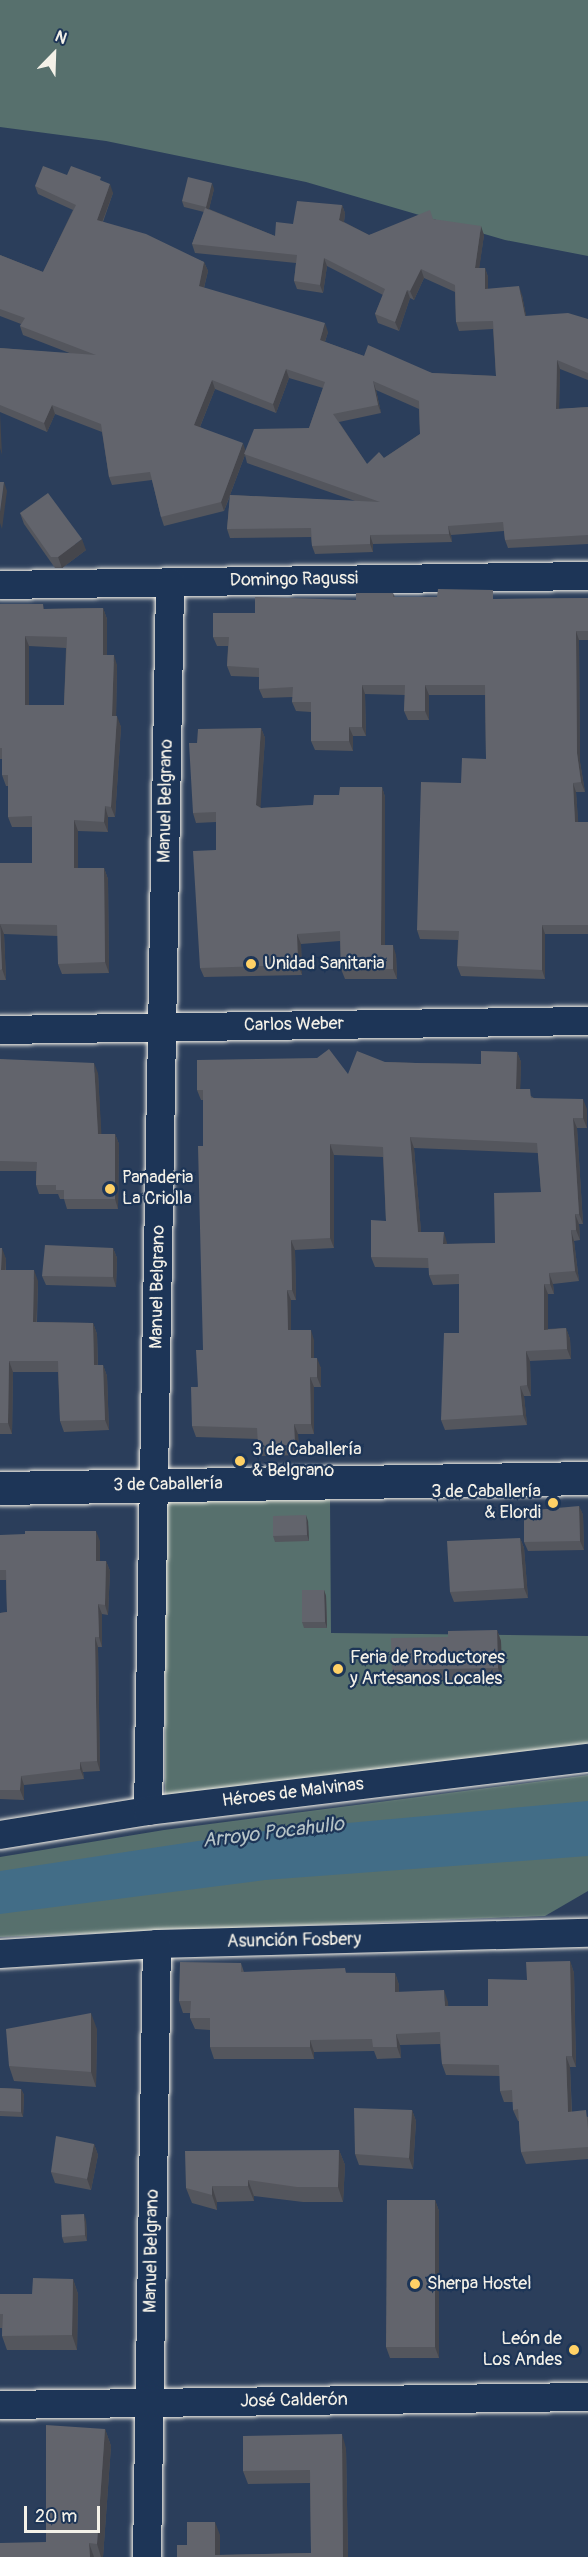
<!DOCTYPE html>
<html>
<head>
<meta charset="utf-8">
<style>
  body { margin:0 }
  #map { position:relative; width:588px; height:2557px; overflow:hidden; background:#2b3e5b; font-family:Pangolin,sans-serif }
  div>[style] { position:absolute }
  .green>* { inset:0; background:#57706d }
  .water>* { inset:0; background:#426d87 }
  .roads { filter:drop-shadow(0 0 2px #f4f1e8) drop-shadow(0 0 2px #f4f1e8) }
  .minor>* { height:28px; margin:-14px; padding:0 14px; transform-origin:14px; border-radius:14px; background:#1d3557 }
  .secondary>* { height:33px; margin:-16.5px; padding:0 16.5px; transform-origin:16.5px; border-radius:16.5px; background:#1d3557 }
  .wall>* { inset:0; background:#54565d }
  .shaded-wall>* { inset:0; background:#45464c }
  .building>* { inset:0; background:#62646c }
  .dots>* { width:16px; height:16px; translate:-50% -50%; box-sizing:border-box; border:3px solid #1d3557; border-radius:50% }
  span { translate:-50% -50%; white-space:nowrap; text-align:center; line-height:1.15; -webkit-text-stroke:4.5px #1d3557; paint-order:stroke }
  .street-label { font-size:18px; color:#f4f1e8 }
  .poi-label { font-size:18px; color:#f4f1e8 }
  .left { translate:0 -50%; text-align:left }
  .right { translate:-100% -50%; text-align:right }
  .water-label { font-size:20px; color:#b6c3c6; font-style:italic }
  .north { position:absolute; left:24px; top:24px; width:60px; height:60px; -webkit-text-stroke:4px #1d3557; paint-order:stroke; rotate:23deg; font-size:16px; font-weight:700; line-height:24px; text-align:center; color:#f4f1e8 }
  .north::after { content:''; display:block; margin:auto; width:21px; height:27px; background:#f4f1e8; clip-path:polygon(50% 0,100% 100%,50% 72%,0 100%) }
  .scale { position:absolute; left:24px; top:2506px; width:76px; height:27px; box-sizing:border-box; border:3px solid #f4f1e8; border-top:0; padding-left:8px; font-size:18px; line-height:21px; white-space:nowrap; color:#f4f1e8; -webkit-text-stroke:4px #1d3557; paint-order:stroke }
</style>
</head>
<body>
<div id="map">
  <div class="green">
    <div style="clip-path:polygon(0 0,588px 0,588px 256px,505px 240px,306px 182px,106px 141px,0 127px)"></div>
    <div style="clip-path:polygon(330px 1497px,331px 1633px,588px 1636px,588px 1750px,165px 1799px,165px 1501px)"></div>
    <div style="clip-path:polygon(588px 1775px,588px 1891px,545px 1916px,0 1937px,0 1857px,164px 1830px)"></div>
  </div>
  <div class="water">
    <div style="clip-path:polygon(588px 1801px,588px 1856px,265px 1880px,0 1914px,0 1871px,271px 1830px)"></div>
  </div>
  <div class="roads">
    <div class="minor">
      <div style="left:0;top:585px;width:588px;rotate:-0.88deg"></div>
      <div style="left:0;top:1030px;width:588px;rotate:-0.88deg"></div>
      <div style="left:148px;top:1811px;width:1229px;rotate:-88.97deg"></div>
      <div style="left:0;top:1835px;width:150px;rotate:-9.2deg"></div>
      <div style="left:148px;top:1811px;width:443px;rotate:-6.9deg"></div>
      <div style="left:0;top:1954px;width:157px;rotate:-3.6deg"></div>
      <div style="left:157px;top:1944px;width:431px;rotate:-1.5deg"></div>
      <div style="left:0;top:2405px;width:588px;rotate:-0.78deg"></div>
      <div style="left:147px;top:2557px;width:613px;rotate:-89.07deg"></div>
    </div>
    <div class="secondary">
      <div style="left:0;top:1488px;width:588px;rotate:-0.97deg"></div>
    </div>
  </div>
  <div class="wall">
    <div style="clip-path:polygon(evenodd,67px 175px,103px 182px,113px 193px,103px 222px,204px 262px,208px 271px,204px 288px,328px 332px,325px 342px,364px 356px,432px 373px,496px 376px,493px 329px,459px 331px,456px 322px,455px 292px,424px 278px,414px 300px,410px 298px,399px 331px,378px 323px,375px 314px,383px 295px,327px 266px,323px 293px,297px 289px,294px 281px,296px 263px,195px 253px,192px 244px,204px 212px,184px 207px,182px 201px,214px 189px,209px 209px,275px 236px,293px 224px,342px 205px,345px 213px,344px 222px,369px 235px,433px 219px,484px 235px,479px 268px,485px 268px,488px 277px,488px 289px,522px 295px,526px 316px,588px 319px,588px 380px,560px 369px,559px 409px,588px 407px,588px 544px,508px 548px,505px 540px,504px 531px,451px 535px,452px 542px,373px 544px,373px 552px,315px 554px,312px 546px,311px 537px,230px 538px,227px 529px,230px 496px,224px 511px,164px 526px,161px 517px,152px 480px,112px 485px,109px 477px,102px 432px,55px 414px,47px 432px,0 412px,0 348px,72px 354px,23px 335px,20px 326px,21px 324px,0 316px,0 255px,43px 272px,73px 210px,38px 194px,35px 186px,67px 175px,289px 378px,323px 388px,309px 428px,246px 451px,200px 427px,215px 389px,276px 413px,289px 378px,67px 175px,376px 390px,419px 409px,420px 434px,384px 458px,367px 464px,339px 422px,381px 413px,376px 390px,67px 175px,245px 455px,247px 463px,355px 501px,230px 495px,245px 455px)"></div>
    <div style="clip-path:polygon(20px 513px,86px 550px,62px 568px,55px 568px,24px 524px)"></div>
    <div style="clip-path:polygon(393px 593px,395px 597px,496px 599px,588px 598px,588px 640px,579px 640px,580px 762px,585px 792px,576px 792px,578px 822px,588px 822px,588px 934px,545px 934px,545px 979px,461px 976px,457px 966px,458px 940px,420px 939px,417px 930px,461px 783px,486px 759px,485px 695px,429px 695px,429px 720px,408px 720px,404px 711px,405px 695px,365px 694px,366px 736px,353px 736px,353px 751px,315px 750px,311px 741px,311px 712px,296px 711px,292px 702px,293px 697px,263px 698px,259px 689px,259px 677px,231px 676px,227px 666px,228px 646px,217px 646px,213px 637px,255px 613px,356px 600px)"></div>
    <div style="clip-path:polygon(evenodd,43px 604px,44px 609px,103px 608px,107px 619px,107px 655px,117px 665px,116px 716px,121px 727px,115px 817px,108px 817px,108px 832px,78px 831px,78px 868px,104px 868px,108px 879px,109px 973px,62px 974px,58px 964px,58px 936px,4px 934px,6px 980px,0 980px,0 863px,32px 863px,32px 827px,12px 827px,8px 817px,8px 786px,6px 786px,2px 775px,2px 759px,0 759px,0 608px,43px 604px,29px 646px,66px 648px,64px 705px,29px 705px,29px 646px)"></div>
    <div style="clip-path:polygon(261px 728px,265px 738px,260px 807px,261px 808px,313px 805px,339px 795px,382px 787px,385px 797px,385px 945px,396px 955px,397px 979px,345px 979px,341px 969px,340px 941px,301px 944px,302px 975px,204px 977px,200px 968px,216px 850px,216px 822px,196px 823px,193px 813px,197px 743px)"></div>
    <div style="clip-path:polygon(evenodd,517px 1052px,521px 1062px,520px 1089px,534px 1098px,587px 1109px,587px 1128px,577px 1128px,583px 1224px,579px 1224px,580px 1240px,574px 1241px,579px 1281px,553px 1284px,554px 1294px,548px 1294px,548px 1329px,566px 1328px,570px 1339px,571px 1359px,530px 1361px,531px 1396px,524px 1396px,527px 1425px,445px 1430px,441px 1420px,459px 1333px,459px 1284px,433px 1285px,429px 1275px,429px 1268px,375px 1267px,371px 1257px,386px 1221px,383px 1157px,334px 1155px,334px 1248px,295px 1250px,296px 1300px,291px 1300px,291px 1330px,314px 1340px,314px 1358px,321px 1368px,321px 1387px,314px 1387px,314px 1434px,298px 1434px,299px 1455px,262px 1456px,258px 1446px,258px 1439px,196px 1437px,192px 1426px,203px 1350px,203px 1100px,201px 1100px,197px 1090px,348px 1074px,385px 1062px,416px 1063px,481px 1064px,517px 1052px,414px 1148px,538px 1153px,541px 1192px,495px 1243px,447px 1244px,447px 1243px,421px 1232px,414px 1148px)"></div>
    <div style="clip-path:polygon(0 1059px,98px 1073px,101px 1134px,115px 1134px,119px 1144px,118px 1209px,67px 1209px,64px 1199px,60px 1199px,58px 1194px,39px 1194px,36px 1185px,36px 1171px,0 1171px)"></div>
    <div style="clip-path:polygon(0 1248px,6px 1259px,6px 1270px,38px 1281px,37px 1322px,93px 1323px,97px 1334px,98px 1365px,103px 1365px,107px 1376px,109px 1430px,64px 1432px,60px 1421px,58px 1372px,13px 1372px,12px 1434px,0 1434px)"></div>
    <div style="clip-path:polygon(113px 1248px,117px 1258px,116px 1287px,46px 1285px,42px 1276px)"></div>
    <div style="clip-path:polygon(579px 1506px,583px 1515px,584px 1550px,528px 1551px,524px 1542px)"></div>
    <div style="clip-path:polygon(308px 1521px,309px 1541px,275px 1542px,273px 1536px)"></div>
    <div style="clip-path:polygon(0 1535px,100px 1541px,100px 1561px,106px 1561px,110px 1571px,108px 1615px,102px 1614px,102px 1647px,98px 1647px,100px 1771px,83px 1772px,84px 1779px,24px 1785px,24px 1800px,0 1799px,0 1613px,7px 1612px,6px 1580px,0 1580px)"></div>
    <div style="clip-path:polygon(520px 1538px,524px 1548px,528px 1598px,454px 1602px,450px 1592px)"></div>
    <div style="clip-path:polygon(324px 1590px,326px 1596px,327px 1628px,304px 1628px,302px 1622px)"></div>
    <div style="clip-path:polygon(497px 1630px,501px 1641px,502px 1679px,396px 1681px,392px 1670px,448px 1637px)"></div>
    <div style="clip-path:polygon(570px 1961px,574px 1973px,576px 2067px,570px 2067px,572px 2112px,588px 2117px,588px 2159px,526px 2164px,521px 2152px,519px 2121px,518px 2121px,513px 2110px,513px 2102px,504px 2102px,500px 2091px,500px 2076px,446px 2075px,442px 2064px,440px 2044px,400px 2045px,401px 2058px,377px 2059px,374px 2051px,314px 2052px,314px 2059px,214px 2059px,210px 2047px,210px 2030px,195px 2029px,190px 2018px,190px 2013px,183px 2013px,179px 2001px,241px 1963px,244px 1972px,395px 1973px,399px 1985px,399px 1992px,448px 2002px,448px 2006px,488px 2006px,527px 1980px)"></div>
    <div style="clip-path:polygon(97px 2029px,96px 2087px,14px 2081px,9px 2066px)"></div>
    <div style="clip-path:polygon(0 2088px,21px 2089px,24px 2095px,23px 2117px,0 2116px)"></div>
    <div style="clip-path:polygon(412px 2110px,416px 2121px,413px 2169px,359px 2165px,355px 2154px)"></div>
    <div style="clip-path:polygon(94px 2144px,98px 2155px,91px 2190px,55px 2183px,51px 2172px)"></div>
    <div style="clip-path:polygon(339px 2150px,345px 2165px,343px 2202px,303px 2202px,254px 2196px,254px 2201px,217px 2202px,217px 2210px,192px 2203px,186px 2188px)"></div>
    <div style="clip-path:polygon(435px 2200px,439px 2211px,439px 2358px,390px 2358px,386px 2347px)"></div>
    <div style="clip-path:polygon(86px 2220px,87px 2241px,64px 2243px,62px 2237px)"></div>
    <div style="clip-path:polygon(73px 2279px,78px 2294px,77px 2350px,7px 2350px,2px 2336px,2px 2328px,0 2328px,0 2294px,32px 2294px)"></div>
    <div style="clip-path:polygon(105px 2429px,111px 2446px,103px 2557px,0 2557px,46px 2542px)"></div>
    <div style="clip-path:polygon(346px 2448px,348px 2557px,177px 2557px,187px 2545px,220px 2535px,220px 2555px,311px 2553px,310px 2483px,248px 2484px,243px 2471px)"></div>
  </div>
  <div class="shaded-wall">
    <div style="clip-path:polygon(212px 183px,214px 189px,208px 213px,206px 207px)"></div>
    <div style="clip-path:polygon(110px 184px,113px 193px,100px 228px,97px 220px)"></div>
    <div style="clip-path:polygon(342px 205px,345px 213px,343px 229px,339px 220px)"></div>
    <div style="clip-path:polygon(481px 226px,484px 235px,478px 277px,475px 268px)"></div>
    <div style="clip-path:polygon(324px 258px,327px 266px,323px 293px,320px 285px)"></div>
    <div style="clip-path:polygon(204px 262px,208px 271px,202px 295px,199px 286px)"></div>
    <div style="clip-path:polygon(485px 268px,488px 277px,488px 298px,485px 289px)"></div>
    <div style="clip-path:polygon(421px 269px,424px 278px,414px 300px,410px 291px)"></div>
    <div style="clip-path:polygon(519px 286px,522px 295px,528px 325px,525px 316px)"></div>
    <div style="clip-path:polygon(407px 290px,410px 298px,399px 331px,395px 322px)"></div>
    <div style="clip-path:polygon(325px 323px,328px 332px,323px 348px,320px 340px)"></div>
    <div style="clip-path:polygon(557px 360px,560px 369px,559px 417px,556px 409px)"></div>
    <div style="clip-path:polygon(286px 369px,289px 378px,276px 413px,273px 404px)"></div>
    <div style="clip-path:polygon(212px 380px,215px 389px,197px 434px,194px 425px)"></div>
    <div style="clip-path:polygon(373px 381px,376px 390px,381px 413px,378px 405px)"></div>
    <div style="clip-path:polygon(52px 405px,55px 414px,47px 432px,44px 423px)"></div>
    <div style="clip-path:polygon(0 413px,2px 455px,0 448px)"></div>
    <div style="clip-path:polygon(243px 443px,246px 452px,224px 511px,221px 502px)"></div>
    <div style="clip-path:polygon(4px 482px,7px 491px,2px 529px,0 523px,0 512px)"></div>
    <div style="clip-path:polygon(448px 526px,451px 535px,452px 542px,449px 534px)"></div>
    <div style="clip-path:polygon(370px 535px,373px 544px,373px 552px,370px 544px)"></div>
    <div style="clip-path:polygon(82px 539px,86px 550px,62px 568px,58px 557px)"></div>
    <div style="clip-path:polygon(103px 608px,107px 619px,107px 666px,103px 655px)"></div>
    <div style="clip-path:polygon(576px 631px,579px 640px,580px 762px,585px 792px,581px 782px,577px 753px)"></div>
    <div style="clip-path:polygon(25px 636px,29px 646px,29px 715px,25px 705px)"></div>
    <div style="clip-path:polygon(114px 655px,117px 665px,116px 726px,112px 716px)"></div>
    <div style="clip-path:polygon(362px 685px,365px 694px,366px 736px,362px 727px)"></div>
    <div style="clip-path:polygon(425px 685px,429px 695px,429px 720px,425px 711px)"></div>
    <div style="clip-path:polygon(117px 716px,121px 727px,115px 817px,111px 807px)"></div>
    <div style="clip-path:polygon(349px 727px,353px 736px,353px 751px,349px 741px)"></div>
    <div style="clip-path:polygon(261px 728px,265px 738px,260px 815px,256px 805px)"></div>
    <div style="clip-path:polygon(573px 783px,576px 792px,579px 832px,575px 822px)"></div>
    <div style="clip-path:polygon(382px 787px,385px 797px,385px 955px,381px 945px)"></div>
    <div style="clip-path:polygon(105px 806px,108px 817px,108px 832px,104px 822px)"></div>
    <div style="clip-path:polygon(74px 820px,78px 831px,78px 878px,74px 868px)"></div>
    <div style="clip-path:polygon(104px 868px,108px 879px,109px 973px,105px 962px)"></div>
    <div style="clip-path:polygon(0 924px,4px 934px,6px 980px,2px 969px)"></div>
    <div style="clip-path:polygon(542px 925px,545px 934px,545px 979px,542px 970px)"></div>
    <div style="clip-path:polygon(297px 934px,301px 944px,302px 975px,298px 965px)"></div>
    <div style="clip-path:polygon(393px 945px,396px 955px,397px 979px,393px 969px)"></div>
    <div style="clip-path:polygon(517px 1052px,521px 1062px,520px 1099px,516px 1089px)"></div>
    <div style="clip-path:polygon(94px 1063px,98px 1073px,102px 1144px,98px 1134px)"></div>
    <div style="clip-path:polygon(583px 1099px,587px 1109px,587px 1128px,583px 1118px)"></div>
    <div style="clip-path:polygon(573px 1118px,577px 1128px,583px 1224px,579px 1214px)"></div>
    <div style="clip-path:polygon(115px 1134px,119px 1144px,118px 1209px,115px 1199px)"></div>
    <div style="clip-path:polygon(410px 1137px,414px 1148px,422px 1243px,418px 1232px)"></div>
    <div style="clip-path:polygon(330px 1144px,334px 1155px,334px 1248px,330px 1238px)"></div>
    <div style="clip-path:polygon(575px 1214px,579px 1224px,580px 1240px,576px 1230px)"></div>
    <div style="clip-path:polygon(571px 1230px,574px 1241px,579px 1281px,575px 1271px)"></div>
    <div style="clip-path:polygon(444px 1232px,447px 1243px,447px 1255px,443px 1244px)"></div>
    <div style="clip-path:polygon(291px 1240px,295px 1250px,296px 1300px,292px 1290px)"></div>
    <div style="clip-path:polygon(2px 1248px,6px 1259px,5px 1281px,1px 1270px)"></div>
    <div style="clip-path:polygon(113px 1248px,117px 1258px,116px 1287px,113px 1277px)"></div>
    <div style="clip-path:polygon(34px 1270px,38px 1281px,36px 1333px,33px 1322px)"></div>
    <div style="clip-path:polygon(549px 1273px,553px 1284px,554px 1294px,550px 1284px)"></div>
    <div style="clip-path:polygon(544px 1284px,548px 1294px,548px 1340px,544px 1330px)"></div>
    <div style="clip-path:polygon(287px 1290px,291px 1300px,291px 1340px,288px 1330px)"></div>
    <div style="clip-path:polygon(93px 1323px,97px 1334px,98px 1376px,94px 1365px)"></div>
    <div style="clip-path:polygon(566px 1328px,570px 1339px,571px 1359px,567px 1349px)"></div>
    <div style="clip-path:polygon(311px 1330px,314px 1340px,314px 1368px,311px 1358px)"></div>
    <div style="clip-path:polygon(526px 1351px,530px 1361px,531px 1396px,527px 1385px)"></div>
    <div style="clip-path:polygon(317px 1358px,321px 1368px,321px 1387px,317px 1377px)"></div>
    <div style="clip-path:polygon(9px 1361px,13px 1372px,12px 1434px,8px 1423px)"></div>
    <div style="clip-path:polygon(103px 1365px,107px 1376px,109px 1430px,105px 1420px)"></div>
    <div style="clip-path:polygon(310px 1377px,314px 1387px,314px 1434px,311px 1424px)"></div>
    <div style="clip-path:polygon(520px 1386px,524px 1396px,527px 1425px,523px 1415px)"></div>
    <div style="clip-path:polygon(294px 1424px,298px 1434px,299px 1455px,295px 1445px)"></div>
    <div style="clip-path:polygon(579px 1506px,583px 1515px,584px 1550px,580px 1541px)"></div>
    <div style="clip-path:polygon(306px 1515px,308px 1521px,309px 1541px,307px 1535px)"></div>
    <div style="clip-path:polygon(96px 1531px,100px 1541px,100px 1571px,96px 1561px)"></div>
    <div style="clip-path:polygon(520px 1538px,524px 1548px,528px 1598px,524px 1588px)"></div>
    <div style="clip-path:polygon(106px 1561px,110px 1571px,108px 1615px,105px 1605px)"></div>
    <div style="clip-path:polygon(324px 1590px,326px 1596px,327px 1628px,325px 1622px)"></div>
    <div style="clip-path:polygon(98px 1604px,102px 1614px,102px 1647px,99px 1637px)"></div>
    <div style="clip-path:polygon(497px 1630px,501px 1641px,502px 1679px,498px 1668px)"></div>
    <div style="clip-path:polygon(95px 1637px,98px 1647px,100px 1771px,97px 1761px)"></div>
    <div style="clip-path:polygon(80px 1762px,83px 1772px,84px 1779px,80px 1769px)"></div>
    <div style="clip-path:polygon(21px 1776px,24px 1785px,24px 1800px,20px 1790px)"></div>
    <div style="clip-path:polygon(570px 1961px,574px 1973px,576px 2067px,572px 2056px)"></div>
    <div style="clip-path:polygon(395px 1973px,399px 1985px,399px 2004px,395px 1992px)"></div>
    <div style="clip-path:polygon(444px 1990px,448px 2002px,449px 2018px,445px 2006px)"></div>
    <div style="clip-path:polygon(91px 2013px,97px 2029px,96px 2087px,91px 2072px)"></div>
    <div style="clip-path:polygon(396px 2034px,400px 2045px,401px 2058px,397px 2047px)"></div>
    <div style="clip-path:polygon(310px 2040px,314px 2052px,314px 2059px,310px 2047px)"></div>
    <div style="clip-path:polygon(566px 2056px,570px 2067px,572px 2124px,568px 2112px)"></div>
    <div style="clip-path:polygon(21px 2089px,24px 2095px,23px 2117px,21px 2112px)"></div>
    <div style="clip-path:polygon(412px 2110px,416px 2121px,413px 2169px,409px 2158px)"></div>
    <div style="clip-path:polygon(94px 2144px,98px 2155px,91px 2190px,87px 2179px)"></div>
    <div style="clip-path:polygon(339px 2150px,345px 2165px,343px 2202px,338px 2187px)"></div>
    <div style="clip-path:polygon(248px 2180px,254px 2196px,254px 2201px,248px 2186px)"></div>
    <div style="clip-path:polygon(212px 2186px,217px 2202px,217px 2210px,212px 2195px)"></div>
    <div style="clip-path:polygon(435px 2200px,439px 2211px,439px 2358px,435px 2347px)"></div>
    <div style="clip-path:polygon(84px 2214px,86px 2220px,87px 2241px,85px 2235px)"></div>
    <div style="clip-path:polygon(73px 2279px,78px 2294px,77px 2350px,72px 2335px)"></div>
    <div style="clip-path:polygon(105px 2429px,111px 2446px,103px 2557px,101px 2557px,97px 2544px)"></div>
    <div style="clip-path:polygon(342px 2434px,346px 2448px,348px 2557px,343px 2557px)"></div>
    <div style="clip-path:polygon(215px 2522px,220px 2535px,220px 2557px,215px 2555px)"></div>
    <div style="clip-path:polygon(89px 2543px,94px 2557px,90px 2557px)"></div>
  </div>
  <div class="building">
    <div style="clip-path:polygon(evenodd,43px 166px,67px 175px,71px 166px,101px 177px,100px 180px,110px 184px,97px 220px,146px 234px,204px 262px,199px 286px,325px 323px,320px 340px,364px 356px,368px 345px,432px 373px,496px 376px,493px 321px,456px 322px,455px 285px,421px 269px,410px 291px,407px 290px,395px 322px,375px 314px,385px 289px,324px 258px,320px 285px,294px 281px,297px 255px,192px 244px,205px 208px,275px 236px,276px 222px,293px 224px,297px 201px,342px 205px,339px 220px,369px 235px,430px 210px,433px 219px,481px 226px,475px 268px,485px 268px,485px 289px,519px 286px,525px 316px,568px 313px,588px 319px,588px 373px,557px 360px,556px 409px,588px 407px,588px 535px,505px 540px,503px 522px,448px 526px,449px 534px,370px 535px,370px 544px,312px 546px,311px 528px,227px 529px,230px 495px,380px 502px,244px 454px,254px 429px,309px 428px,325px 382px,286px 369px,273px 404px,212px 380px,194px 425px,243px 443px,221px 502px,161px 517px,150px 472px,109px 477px,101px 424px,52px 405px,44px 423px,0 405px,0 348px,96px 355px,20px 326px,25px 318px,0 309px,0 255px,43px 272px,76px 205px,35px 186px,43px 166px,373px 381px,419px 401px,420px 434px,384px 458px,379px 452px,367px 464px,333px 414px,378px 405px,373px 381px)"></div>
    <div style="clip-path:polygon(188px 177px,212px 183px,206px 207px,182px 201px)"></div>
    <div style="clip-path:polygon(0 482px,4px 482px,0 512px)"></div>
    <div style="clip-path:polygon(48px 493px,82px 539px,58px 557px,51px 557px,20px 513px)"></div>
    <div style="clip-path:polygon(438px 589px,493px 590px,493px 599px,588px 598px,588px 631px,576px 631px,577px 753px,581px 782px,573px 783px,575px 822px,588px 822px,588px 925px,542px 925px,542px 970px,457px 966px,459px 931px,417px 930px,421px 782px,461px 783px,462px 758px,486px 759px,485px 685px,425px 685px,425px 711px,404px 711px,405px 685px,362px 685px,362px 727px,349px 727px,349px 741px,311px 741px,311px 702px,292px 702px,293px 687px,259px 689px,259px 668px,227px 666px,229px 637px,213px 637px,213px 613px,255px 613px,255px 597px,356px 600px,356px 593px,393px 593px,393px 597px,437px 597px)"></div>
    <div style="clip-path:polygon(evenodd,0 604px,43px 604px,43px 609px,103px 608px,103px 655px,114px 655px,112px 716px,117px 716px,111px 807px,105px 806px,104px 822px,74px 820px,74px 868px,104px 868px,105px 962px,58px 964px,57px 925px,0 924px,2px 969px,0 970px,0 863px,32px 863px,32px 816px,8px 817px,8px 775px,2px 775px,2px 748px,0 748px,0 604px,25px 636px,67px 637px,64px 705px,25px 705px,25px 636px)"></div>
    <div style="clip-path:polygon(261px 728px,256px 805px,261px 808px,313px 805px,314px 795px,339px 795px,340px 787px,382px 787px,381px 945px,393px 945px,393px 969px,341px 969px,340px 931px,297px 934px,298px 965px,200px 968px,193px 851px,216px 850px,216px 812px,193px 813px,189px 743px,197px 743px,198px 729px)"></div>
    <div style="clip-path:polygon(evenodd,329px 1049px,348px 1074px,357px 1051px,385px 1062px,416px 1063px,481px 1064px,481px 1051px,517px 1052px,516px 1089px,530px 1089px,531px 1098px,583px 1099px,583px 1118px,573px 1118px,579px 1214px,575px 1214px,576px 1230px,571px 1230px,575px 1271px,549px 1273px,550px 1284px,544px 1284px,544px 1330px,566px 1328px,567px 1349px,526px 1351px,527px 1385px,520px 1386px,523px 1415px,441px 1420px,444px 1333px,459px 1333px,459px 1274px,429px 1275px,428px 1258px,371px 1257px,371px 1220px,386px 1221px,383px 1147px,330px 1144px,330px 1238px,291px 1240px,292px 1290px,287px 1290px,288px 1330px,311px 1330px,311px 1358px,317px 1358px,317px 1377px,310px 1377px,311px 1424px,294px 1424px,295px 1445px,258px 1446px,257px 1428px,192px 1426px,191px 1387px,198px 1387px,196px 1350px,203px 1350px,198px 1146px,203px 1146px,203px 1090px,197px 1090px,197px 1060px,317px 1058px,329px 1049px,410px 1137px,537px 1143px,541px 1192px,494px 1193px,495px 1243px,443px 1244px,444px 1232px,418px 1232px,410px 1137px)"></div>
    <div style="clip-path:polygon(0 1059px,94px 1063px,98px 1134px,115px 1134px,115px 1199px,64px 1199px,64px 1190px,56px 1190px,56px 1185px,36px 1185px,37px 1162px,0 1161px)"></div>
    <div style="clip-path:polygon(45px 1245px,113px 1248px,113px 1277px,42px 1276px)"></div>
    <div style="clip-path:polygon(0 1248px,2px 1248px,1px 1270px,34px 1270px,33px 1322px,93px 1323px,94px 1365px,103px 1365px,105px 1420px,60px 1421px,58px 1361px,9px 1361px,8px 1423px,0 1423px)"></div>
    <div style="clip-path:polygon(579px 1506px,580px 1541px,524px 1542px,524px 1511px)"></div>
    <div style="clip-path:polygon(306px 1515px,307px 1535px,273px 1536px,273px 1516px)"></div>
    <div style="clip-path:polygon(25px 1531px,96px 1531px,96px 1561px,106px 1561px,105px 1605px,98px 1604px,99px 1637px,95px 1637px,97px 1761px,80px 1762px,80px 1769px,21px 1776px,20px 1790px,0 1790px,0 1613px,7px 1612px,6px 1570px,0 1570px,0 1535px,25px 1534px)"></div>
    <div style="clip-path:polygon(520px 1538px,524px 1588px,450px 1592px,447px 1541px)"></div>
    <div style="clip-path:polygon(302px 1590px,324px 1590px,325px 1622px,302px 1622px)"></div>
    <div style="clip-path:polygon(497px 1630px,498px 1668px,392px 1670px,391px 1638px,448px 1637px,448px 1631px)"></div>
    <div style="clip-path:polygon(570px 1961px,572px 2056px,566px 2056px,568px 2112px,586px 2110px,588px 2129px,588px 2147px,521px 2152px,518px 2109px,513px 2110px,512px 2090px,500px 2091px,499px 2065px,442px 2064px,440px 2032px,396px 2034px,397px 2047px,373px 2047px,372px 2039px,310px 2040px,310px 2047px,210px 2047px,210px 2018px,190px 2018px,191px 2001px,179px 2001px,180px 1962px,241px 1963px,241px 1972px,345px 1968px,346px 1973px,395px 1973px,395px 1992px,444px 1990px,445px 2006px,488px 2006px,488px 1979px,527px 1980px,526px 1962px)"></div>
    <div style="clip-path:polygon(91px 2013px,91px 2072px,9px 2066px,6px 2029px)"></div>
    <div style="clip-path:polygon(0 2088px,21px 2089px,21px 2112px,0 2111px)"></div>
    <div style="clip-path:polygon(354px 2108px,412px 2110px,409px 2158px,355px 2154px)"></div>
    <div style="clip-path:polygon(56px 2136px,94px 2144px,87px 2179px,51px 2172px)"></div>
    <div style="clip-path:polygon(339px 2150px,338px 2187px,297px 2187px,248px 2180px,248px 2186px,212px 2186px,212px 2195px,186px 2188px,185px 2151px)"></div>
    <div style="clip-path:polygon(387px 2200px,435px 2200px,435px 2347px,386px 2347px)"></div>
    <div style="clip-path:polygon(84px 2214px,85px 2235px,62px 2237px,61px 2215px)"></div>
    <div style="clip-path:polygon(33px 2278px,73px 2279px,72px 2335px,2px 2336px,3px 2314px,0 2314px,0 2294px,32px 2294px)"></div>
    <div style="clip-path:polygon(46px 2425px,105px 2429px,97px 2544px,89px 2543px,90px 2557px,0 2557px,0 2543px,46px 2542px)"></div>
    <div style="clip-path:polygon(342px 2434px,343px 2557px,177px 2557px,177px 2545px,187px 2545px,187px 2522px,215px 2522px,215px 2555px,311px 2553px,310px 2470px,243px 2471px,243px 2436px)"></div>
  </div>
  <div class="dots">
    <div style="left:251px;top:964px;background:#ffd166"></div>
    <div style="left:110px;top:1189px;background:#ffd166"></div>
    <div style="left:240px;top:1461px;background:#ffd166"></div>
    <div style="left:553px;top:1503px;background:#ffd166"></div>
    <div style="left:338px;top:1669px;background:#ffd166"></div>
    <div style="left:415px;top:2284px;background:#ffd166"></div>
    <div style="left:574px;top:2350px;background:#ffd166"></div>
  </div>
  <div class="street-label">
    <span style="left:294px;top:580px;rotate:-1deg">Domingo Ragussi</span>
    <span style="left:166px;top:801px;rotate:-89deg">Manuel Belgrano</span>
    <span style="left:294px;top:1025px;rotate:-1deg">Carlos Weber</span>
    <span style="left:158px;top:1287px;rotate:-89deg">Manuel Belgrano</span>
    <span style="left:168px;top:1485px;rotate:-1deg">3 de Caballería</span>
    <span style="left:293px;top:1793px;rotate:-7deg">Héroes de Malvinas</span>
    <span style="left:294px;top:1941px;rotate:-1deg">Asunción Fosbery</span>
    <span style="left:152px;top:2251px;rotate:-89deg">Manuel Belgrano</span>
    <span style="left:294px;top:2401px;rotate:-1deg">José Calderón</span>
  </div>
  <div class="poi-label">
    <span class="left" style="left:264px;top:964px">Unidad Sanitaria</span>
    <span class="left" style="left:122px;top:1189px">Panaderia<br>La Criolla</span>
    <span class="left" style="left:252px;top:1461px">3 de Caballería<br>&amp; Belgrano</span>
    <span class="right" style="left:541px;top:1503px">3 de Caballería<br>&amp; Elordi</span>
    <span class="left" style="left:350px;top:1669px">Feria de Productores<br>y Artesanos Locales</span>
    <span class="left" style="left:427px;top:2284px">Sherpa Hostel</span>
    <span class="right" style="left:562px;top:2350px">León de<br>Los Andes</span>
  </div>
  <div class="water-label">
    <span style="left:273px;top:1832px;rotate:-7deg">Arroyo Pocahullo</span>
  </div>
  <div class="north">N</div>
  <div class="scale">20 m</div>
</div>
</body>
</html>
